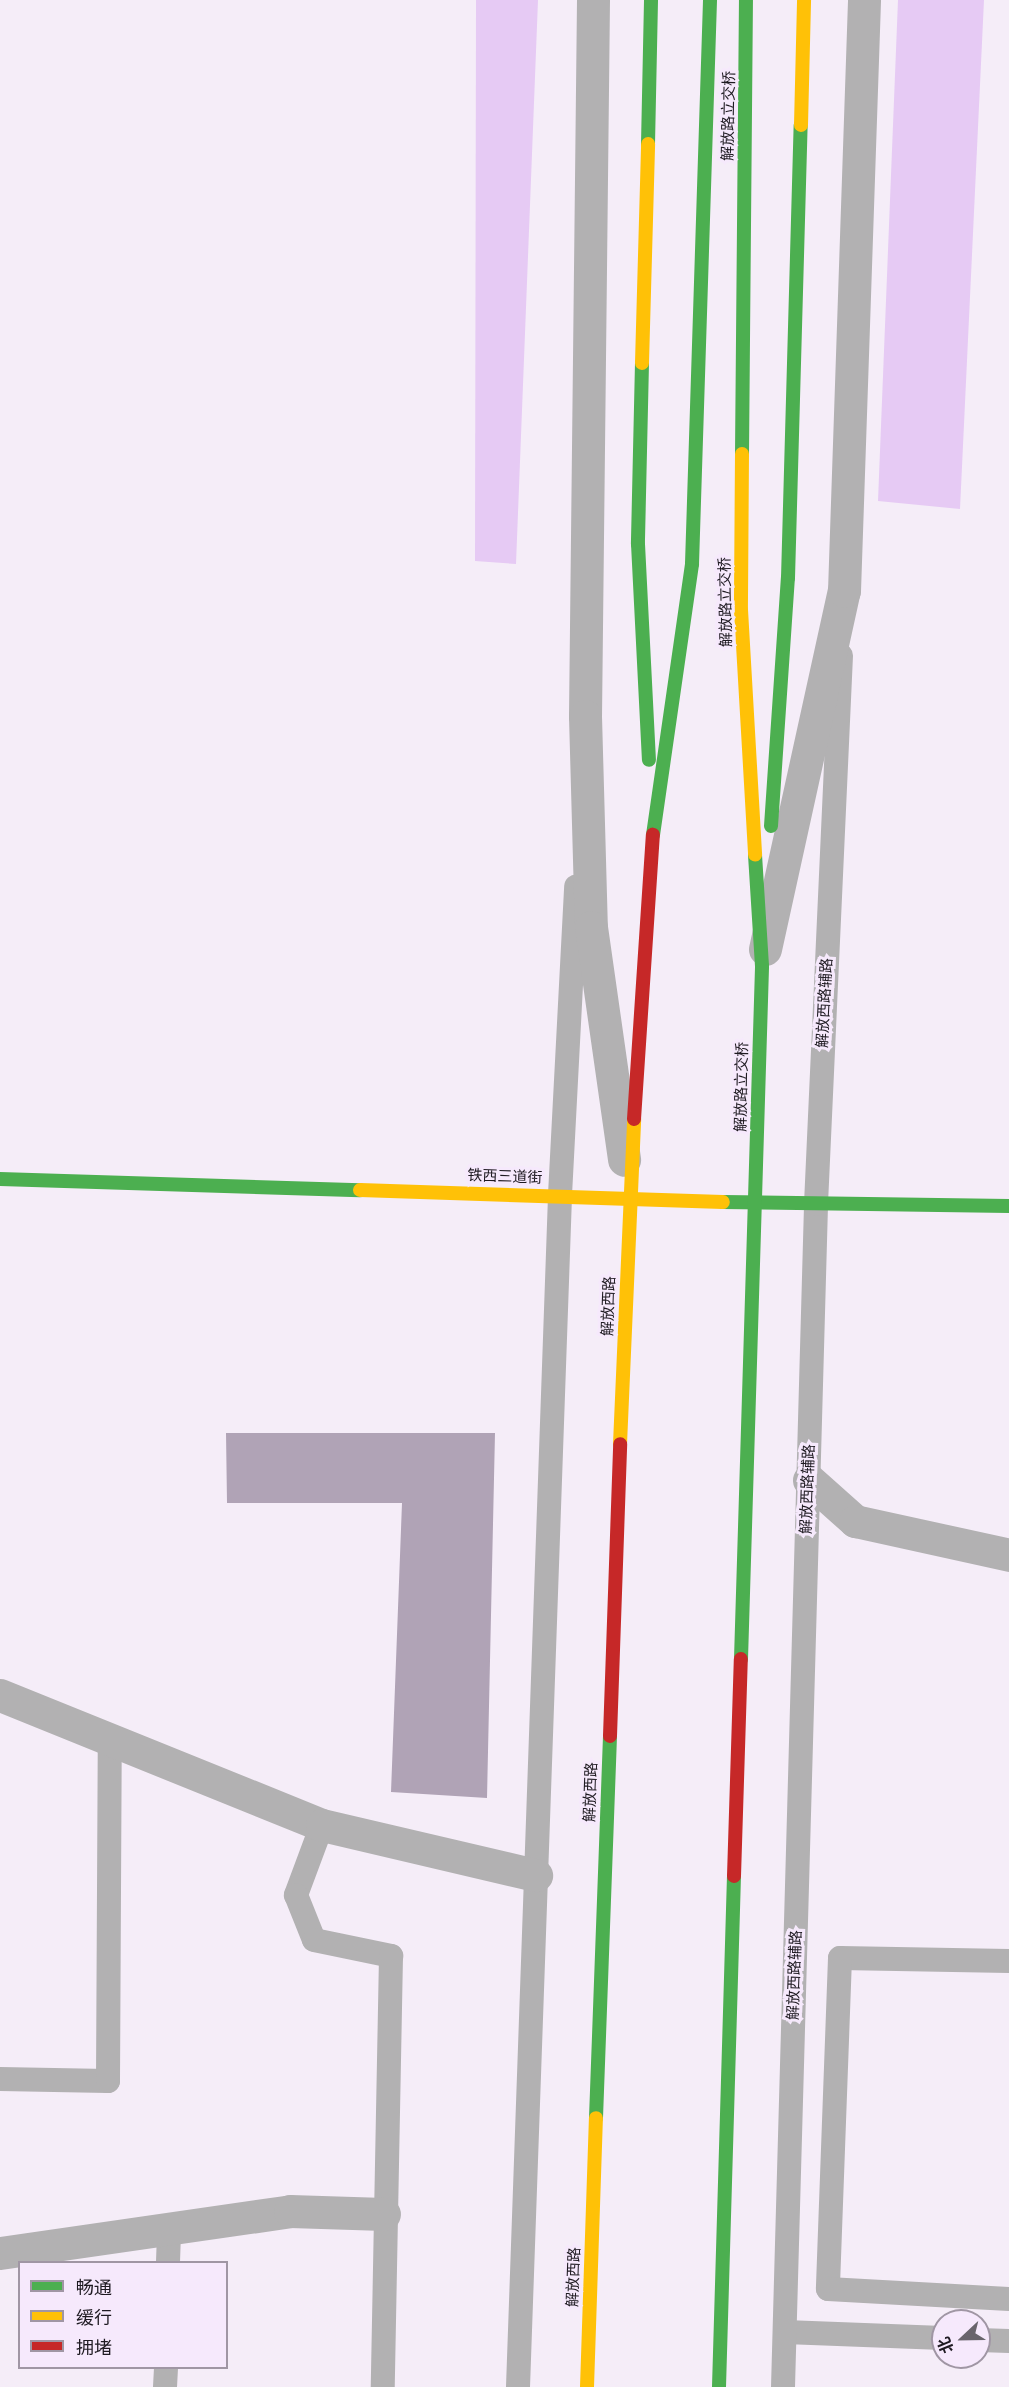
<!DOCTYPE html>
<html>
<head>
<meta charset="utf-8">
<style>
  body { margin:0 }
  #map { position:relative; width:1009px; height:2387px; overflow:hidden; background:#f5edf8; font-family:"Roboto Condensed","Noto Sans SC",sans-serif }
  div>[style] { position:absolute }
  .green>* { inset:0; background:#e6caf4 }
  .building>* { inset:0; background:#b0a3b6 }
  .lane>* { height:24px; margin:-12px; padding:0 12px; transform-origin:12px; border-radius:12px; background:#b2b1b2 }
  .street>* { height:33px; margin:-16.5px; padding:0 16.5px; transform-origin:16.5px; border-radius:16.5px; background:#b2b1b2 }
  .fast>* { height:14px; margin:-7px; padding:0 7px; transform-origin:7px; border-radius:7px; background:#4caf50 }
  .slow>* { height:14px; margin:-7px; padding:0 7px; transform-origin:7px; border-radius:7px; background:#ffc107 }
  .jam>* { height:14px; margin:-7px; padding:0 7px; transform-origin:7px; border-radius:7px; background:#c62828 }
  span { translate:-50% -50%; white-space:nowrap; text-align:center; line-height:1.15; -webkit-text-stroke:6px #f6e9fc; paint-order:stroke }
  .street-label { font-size:15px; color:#1e1a21 }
  .legend { position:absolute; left:18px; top:2261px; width:210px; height:108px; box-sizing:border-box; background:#f6e9fc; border:2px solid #a096a4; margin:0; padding:8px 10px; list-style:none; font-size:18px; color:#1e1a21 }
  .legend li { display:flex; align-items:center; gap:12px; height:30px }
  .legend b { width:30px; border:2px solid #a096a4 }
  .north { position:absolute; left:931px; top:2309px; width:60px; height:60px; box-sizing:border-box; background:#f6e9fc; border:2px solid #a096a4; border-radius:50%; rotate:248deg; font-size:16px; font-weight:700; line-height:24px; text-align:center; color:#1e1a21 }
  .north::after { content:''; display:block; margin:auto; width:21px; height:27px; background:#69646c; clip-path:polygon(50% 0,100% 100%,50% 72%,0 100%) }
</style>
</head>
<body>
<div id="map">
  <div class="green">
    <div style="clip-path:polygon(476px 0,538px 0,516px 564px,475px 561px)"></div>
    <div style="clip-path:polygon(898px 0,984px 0,960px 509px,878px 501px)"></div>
  </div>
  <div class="building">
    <div style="clip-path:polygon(226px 1433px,495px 1433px,487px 1798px,391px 1792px,402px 1503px,227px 1503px)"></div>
  </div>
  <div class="lane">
    <div style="left:322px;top:1825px;width:75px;rotate:110.4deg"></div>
    <div style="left:296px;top:1895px;width:48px;rotate:68.2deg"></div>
    <div style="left:314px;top:1940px;width:79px;rotate:11.7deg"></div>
    <div style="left:391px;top:1956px;width:431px;rotate:91.1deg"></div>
    <div style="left:1009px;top:1961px;width:169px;rotate:-179deg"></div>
    <div style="left:840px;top:1958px;width:331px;rotate:92.1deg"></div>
    <div style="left:828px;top:2289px;width:181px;rotate:3.2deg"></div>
    <div style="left:0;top:2079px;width:108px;rotate:1.1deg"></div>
    <div style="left:108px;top:2081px;width:342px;rotate:-89.7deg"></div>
    <div style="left:168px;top:2262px;width:33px;rotate:-88deg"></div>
    <div style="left:785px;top:2332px;width:158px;rotate:2.2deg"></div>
    <div style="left:979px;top:2340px;width:30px;rotate:2deg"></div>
    <div style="left:165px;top:2387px;width:19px;rotate:-87deg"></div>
    <div style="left:518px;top:2387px;width:1193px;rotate:-87.98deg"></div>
    <div style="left:560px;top:1195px;width:309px;rotate:-87deg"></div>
    <div style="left:783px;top:2387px;width:1183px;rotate:-88.4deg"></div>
    <div style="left:816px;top:1204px;width:549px;rotate:-87.39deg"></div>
  </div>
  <div class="street">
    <div style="left:593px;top:0;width:716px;rotate:90.64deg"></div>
    <div style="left:585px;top:716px;width:211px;rotate:88.4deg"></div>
    <div style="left:591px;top:927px;width:235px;rotate:81.9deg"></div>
    <div style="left:765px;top:949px;width:367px;rotate:-77.6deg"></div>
    <div style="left:844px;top:591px;width:591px;rotate:-88.06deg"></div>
    <div style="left:809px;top:1480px;width:62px;rotate:41.7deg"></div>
    <div style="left:855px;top:1521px;width:158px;rotate:12.4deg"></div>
    <div style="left:0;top:1695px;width:347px;rotate:22deg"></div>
    <div style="left:322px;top:1825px;width:220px;rotate:13.2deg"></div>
    <div style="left:0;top:2253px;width:293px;rotate:-8.2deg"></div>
    <div style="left:290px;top:2211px;width:94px;rotate:1.8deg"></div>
  </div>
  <div class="fast">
    <div style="left:648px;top:144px;width:144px;rotate:-88.8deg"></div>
    <div style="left:642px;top:363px;width:181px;rotate:91.3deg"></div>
    <div style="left:638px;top:544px;width:216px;rotate:87.1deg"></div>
    <div style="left:742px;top:454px;width:454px;rotate:-89.5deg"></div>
    <div style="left:771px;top:826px;width:249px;rotate:-86.1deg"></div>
    <div style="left:788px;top:578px;width:453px;rotate:-88.4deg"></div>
    <div style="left:653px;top:835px;width:274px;rotate:-81.8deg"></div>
    <div style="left:692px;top:564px;width:564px;rotate:-88.17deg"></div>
    <div style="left:0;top:1179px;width:360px;rotate:1.8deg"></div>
    <div style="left:723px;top:1202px;width:286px;rotate:0.8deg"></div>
    <div style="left:741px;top:1659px;width:693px;rotate:-88.26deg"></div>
    <div style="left:762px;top:966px;width:111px;rotate:-93.6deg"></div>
    <div style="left:596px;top:2118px;width:382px;rotate:-87.9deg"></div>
    <div style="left:719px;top:2387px;width:511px;rotate:-88.32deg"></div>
  </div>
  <div class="slow">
    <div style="left:801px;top:125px;width:125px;rotate:-88.6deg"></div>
    <div style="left:642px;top:363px;width:219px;rotate:-88.4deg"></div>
    <div style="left:742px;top:454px;width:156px;rotate:90.4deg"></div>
    <div style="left:741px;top:610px;width:245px;rotate:86.7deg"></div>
    <div style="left:360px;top:1190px;width:363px;rotate:1.9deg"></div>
    <div style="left:620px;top:1444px;width:325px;rotate:-87.5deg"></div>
    <div style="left:587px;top:2387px;width:269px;rotate:-88.1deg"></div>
  </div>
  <div class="jam">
    <div style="left:634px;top:1119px;width:285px;rotate:-86.2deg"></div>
    <div style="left:610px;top:1736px;width:292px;rotate:-88deg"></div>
    <div style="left:734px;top:1876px;width:217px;rotate:-88.2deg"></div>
  </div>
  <div class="street-label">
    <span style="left:729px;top:116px;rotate:-89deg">解放路立交桥</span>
    <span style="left:726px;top:602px;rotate:-91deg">解放路立交桥</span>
    <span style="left:825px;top:1003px;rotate:-87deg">解放西路辅路</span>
    <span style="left:742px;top:1087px;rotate:-89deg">解放路立交桥</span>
    <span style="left:505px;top:1177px;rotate:2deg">铁西三道街</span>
    <span style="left:609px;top:1306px;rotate:-88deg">解放西路</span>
    <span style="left:808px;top:1489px;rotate:-88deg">解放西路辅路</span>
    <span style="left:591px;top:1792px;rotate:-88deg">解放西路</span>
    <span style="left:795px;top:1975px;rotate:-88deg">解放西路辅路</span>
    <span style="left:574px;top:2277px;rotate:-88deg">解放西路</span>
  </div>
  <ul class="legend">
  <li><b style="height:8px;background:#4caf50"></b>畅通</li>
  <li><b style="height:8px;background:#ffc107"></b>缓行</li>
  <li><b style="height:8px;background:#c62828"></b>拥堵</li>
  </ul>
  <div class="north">北</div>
</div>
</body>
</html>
